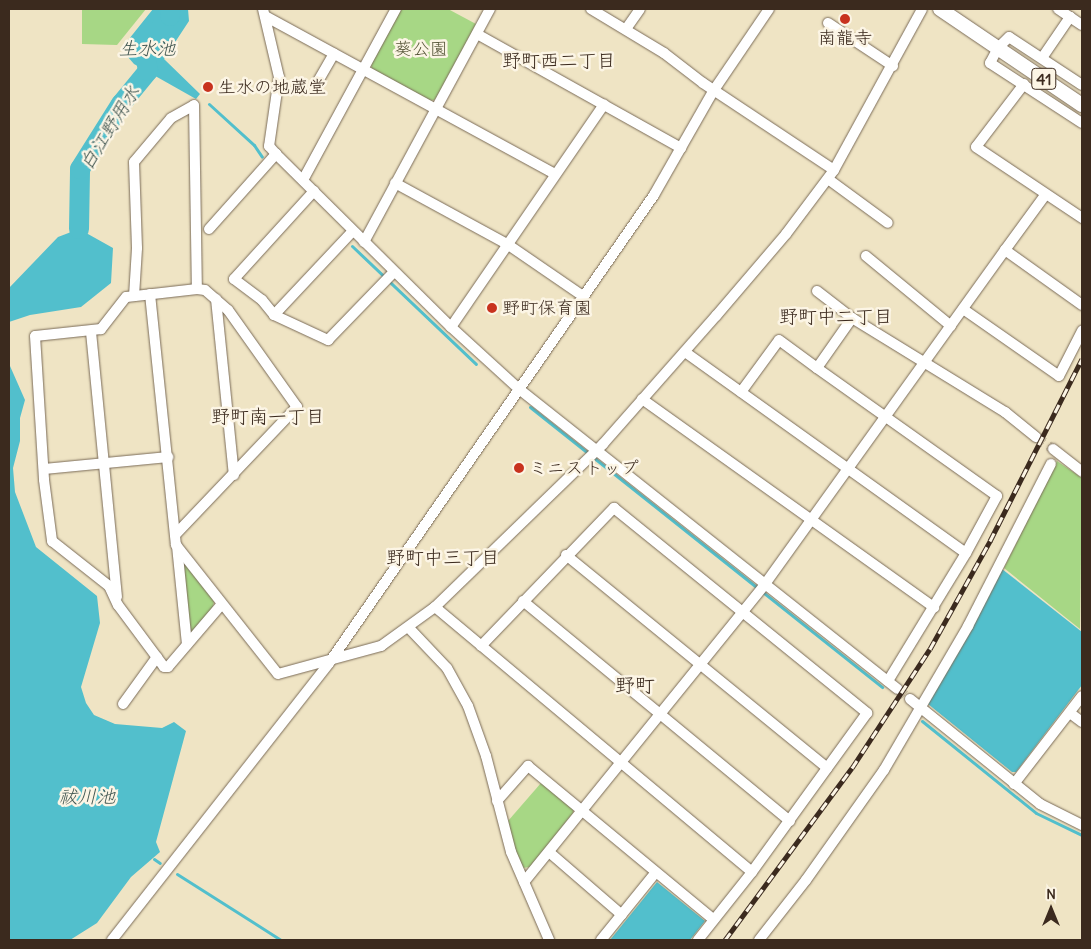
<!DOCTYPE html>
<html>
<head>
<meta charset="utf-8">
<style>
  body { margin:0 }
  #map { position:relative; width:1091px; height:949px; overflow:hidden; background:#efe4c4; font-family:Delius,"Klee One",sans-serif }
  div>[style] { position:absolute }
  .green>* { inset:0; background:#a7d785 }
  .water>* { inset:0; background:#52bfcc }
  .stream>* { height:3px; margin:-1.5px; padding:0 1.5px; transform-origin:1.5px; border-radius:1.5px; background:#52bfcc }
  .river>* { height:20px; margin:-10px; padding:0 10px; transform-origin:10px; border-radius:10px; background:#52bfcc }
  .minor-tunnel>* { height:10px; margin-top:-5px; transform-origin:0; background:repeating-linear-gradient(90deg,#cbbfa3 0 10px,transparent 0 15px) }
  .roads { filter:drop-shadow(0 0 1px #7a6b58) drop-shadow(0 0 1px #7a6b58) }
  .minor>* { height:10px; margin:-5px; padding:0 5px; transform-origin:5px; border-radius:5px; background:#fff }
  .major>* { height:14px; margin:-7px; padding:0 7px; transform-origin:7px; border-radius:7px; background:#fff }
  .rail>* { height:5px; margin-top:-2.5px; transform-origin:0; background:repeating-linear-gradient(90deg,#fcf5e5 0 9px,#3b2a1e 0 18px); box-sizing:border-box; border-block:1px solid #3b2a1e }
  .dots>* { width:14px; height:14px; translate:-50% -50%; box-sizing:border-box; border:2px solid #fcf5e5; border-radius:50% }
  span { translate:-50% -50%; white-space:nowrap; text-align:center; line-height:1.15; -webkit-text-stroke:5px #fcf5e5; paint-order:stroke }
  .shield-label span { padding:1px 4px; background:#fcf5e5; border:1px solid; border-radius:4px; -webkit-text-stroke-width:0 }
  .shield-label { font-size:16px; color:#3b2a1e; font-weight:700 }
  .poi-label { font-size:18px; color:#3b2a1e }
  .left { translate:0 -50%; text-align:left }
  .park-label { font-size:18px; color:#565538 }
  .water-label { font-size:19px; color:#425752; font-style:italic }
  .neighbourhood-label { font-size:19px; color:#3b2a1e }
  .quarter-label { font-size:20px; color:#3b2a1e }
  .frame { position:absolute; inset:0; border:10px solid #3b2a1e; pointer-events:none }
  .north { position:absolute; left:1026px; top:884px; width:50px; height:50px; -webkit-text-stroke:4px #fcf5e5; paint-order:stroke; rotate:0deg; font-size:14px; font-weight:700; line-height:20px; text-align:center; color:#3b2a1e }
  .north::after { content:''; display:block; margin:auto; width:18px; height:22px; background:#3b2a1e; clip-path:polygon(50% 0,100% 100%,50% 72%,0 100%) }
</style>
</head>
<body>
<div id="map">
  <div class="green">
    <div style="clip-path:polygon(82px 9px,146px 9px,117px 45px,82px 44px)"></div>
    <div style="clip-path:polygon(401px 9px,448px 9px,476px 24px,437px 99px,430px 101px,372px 69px,371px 63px)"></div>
    <div style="clip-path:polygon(1057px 461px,1082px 478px,1080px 629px,1004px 568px)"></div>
    <div style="clip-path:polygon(182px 559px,214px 601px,213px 607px,193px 633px,189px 631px)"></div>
    <div style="clip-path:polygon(541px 783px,573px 808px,573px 813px,530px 867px,522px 868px,513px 848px,508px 821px)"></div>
  </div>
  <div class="water">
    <div style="clip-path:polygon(153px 9px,188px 9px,189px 21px,164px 59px,200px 94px,196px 99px,134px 64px,121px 49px)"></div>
    <div style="clip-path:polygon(79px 229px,113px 248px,111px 283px,81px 307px,30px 315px,9px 322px,9px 288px,58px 237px)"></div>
    <div style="clip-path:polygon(9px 354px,10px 366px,25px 400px,20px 418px,20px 441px,13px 468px,15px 492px,36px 547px,97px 596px,100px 623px,81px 687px,86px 703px,94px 715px,115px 724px,162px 728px,174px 722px,186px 731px,156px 842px,160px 852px,131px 877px,97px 923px,70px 940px,9px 940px)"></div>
    <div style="clip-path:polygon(1002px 569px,1082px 632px,1082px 685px,1016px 772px,1012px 772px,928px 704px)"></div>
    <div style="clip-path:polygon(657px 882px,705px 921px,690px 940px,610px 940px)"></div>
  </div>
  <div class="stream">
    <div style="left:209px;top:104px;width:61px;rotate:42.3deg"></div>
    <div style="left:254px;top:145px;width:14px;rotate:56deg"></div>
    <div style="left:352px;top:246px;width:171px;rotate:43.6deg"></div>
    <div style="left:530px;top:407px;width:450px;rotate:38.5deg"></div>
    <div style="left:922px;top:721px;width:146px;rotate:38.9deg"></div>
    <div style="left:1036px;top:813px;width:51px;rotate:25.6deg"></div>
    <div style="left:154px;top:859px;width:7px;rotate:34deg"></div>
    <div style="left:177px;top:874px;width:123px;rotate:32.4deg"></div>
  </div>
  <div class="river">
    <div style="left:79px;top:229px;width:60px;rotate:-89deg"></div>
    <div style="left:80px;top:169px;width:77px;rotate:-57.8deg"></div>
    <div style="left:121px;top:104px;width:43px;rotate:-50.7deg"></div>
    <div style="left:148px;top:71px;width:23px;rotate:-100deg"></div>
    <div style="left:144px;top:48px;width:41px;rotate:-50.9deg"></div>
    <div style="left:170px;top:16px;width:7px;rotate:-82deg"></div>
  </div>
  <div class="minor-tunnel">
    <div style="left:1036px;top:437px;width:21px;rotate:35deg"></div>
    <div style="left:897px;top:689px;width:16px;rotate:38deg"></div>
  </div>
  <div class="roads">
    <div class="minor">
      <div style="left:263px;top:9px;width:70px;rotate:76.8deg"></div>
      <div style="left:279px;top:77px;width:70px;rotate:98.2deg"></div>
      <div style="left:269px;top:146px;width:11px;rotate:49deg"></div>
      <div style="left:276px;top:154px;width:246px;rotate:44.7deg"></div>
      <div style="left:451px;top:327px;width:92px;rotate:42.4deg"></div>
      <div style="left:519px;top:389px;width:483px;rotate:38.4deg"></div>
      <div style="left:591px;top:9px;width:85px;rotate:31.1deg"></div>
      <div style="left:664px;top:53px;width:49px;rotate:37.6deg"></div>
      <div style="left:703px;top:83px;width:157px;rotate:33.6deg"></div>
      <div style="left:1058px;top:9px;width:14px;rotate:34deg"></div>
      <div style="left:265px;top:16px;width:330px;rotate:28.6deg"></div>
      <div style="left:828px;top:23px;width:78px;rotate:33.5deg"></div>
      <div style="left:626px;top:29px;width:24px;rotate:-55deg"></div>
      <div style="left:477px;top:34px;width:234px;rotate:29.2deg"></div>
      <div style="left:1042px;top:58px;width:50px;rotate:-55.7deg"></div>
      <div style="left:1070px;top:17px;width:14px;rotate:34deg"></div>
      <div style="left:317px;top:83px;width:34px;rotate:-60deg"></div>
      <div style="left:1024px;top:84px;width:79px;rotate:127.3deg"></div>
      <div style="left:976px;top:147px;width:128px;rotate:33.8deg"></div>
      <div style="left:1082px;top:85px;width:87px;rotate:-146.7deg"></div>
      <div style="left:1009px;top:37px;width:16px;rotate:135deg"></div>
      <div style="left:998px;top:48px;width:17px;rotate:118deg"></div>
      <div style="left:990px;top:63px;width:110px;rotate:33.1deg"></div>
      <div style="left:828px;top:179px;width:74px;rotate:36.3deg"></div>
      <div style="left:303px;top:180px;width:195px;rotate:-61.5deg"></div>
      <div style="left:395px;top:183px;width:128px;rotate:28.6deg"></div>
      <div style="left:507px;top:244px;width:92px;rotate:34.4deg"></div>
      <div style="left:314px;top:191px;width:119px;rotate:132.3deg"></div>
      <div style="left:234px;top:279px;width:35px;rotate:37deg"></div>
      <div style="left:262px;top:300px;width:19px;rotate:51deg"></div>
      <div style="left:274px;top:315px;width:115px;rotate:-46.8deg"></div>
      <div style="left:209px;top:229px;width:101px;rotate:-48.2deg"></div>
      <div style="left:364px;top:242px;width:265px;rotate:-61.6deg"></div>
      <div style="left:1005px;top:250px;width:69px;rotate:-53.8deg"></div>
      <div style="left:866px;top:256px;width:110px;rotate:39.5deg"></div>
      <div style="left:817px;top:291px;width:44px;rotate:37.6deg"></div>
      <div style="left:150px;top:294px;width:252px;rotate:84.1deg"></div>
      <div style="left:176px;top:545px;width:164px;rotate:51.7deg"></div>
      <div style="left:278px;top:674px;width:107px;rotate:-15.2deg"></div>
      <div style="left:381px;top:646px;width:67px;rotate:-35.8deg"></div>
      <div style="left:435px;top:607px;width:234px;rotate:-44.1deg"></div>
      <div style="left:603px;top:444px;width:171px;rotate:-48.6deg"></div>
      <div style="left:716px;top:316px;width:108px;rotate:-49.5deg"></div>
      <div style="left:786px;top:234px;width:80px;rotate:-53.1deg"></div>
      <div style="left:834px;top:170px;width:183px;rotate:-61.3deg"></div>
      <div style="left:134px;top:296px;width:48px;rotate:-86.4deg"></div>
      <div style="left:137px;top:248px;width:86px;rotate:-92deg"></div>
      <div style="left:134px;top:162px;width:57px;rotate:-49.9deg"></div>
      <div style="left:171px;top:118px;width:26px;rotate:-29deg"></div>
      <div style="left:194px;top:105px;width:184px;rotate:89.1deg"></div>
      <div style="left:216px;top:299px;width:177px;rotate:84.2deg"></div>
      <div style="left:963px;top:309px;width:117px;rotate:34.9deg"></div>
      <div style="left:1059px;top:376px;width:51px;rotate:-62.9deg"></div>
      <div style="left:274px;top:315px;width:60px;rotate:24.8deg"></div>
      <div style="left:328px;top:340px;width:95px;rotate:-45.9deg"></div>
      <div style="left:451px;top:327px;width:270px;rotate:-55.5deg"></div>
      <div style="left:91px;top:332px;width:266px;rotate:84.4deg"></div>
      <div style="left:685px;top:352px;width:345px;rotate:35.6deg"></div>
      <div style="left:966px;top:553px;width:65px;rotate:-61.5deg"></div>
      <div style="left:997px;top:496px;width:221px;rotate:-144.6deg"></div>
      <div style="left:817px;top:368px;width:61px;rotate:-55deg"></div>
      <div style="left:852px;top:318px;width:180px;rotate:31.6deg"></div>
      <div style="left:1005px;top:412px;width:40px;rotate:39deg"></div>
      <div style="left:741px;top:392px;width:64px;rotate:-53.8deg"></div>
      <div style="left:779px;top:340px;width:47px;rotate:36.4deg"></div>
      <div style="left:642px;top:399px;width:359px;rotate:35.5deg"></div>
      <div style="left:1053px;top:449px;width:37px;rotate:38deg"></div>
      <div style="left:44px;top:469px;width:125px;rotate:-5.5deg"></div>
      <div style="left:175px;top:535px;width:177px;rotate:-46.4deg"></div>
      <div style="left:297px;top:407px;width:119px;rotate:-125.4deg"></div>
      <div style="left:228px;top:310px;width:30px;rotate:-139deg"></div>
      <div style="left:205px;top:290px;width:8px;rotate:-173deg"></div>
      <div style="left:197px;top:289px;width:71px;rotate:173.6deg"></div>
      <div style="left:126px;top:297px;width:41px;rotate:128deg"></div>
      <div style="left:101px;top:329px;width:66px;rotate:173.9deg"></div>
      <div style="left:35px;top:336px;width:144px;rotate:86.4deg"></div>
      <div style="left:44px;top:480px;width:62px;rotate:82.5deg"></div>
      <div style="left:52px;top:541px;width:73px;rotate:38.3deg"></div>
      <div style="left:109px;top:586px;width:21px;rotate:65deg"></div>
      <div style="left:118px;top:605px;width:77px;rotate:53.4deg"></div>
      <div style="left:164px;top:667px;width:4px"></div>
      <div style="left:168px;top:667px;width:82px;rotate:-49.5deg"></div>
      <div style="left:177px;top:546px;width:99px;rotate:84.2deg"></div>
      <div style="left:566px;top:555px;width:337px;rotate:39.2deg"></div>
      <div style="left:523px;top:601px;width:346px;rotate:39.5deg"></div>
      <div style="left:435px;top:607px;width:413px;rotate:39.9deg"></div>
      <div style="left:409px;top:628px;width:55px;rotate:46.5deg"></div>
      <div style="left:447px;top:668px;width:43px;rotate:61.1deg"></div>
      <div style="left:468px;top:706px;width:53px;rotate:70.2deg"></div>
      <div style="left:486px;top:756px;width:99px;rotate:75.4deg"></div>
      <div style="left:511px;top:852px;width:96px;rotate:66.6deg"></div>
      <div style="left:481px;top:646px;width:192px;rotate:-46.1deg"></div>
      <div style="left:614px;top:508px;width:326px;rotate:39deg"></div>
      <div style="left:867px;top:713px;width:196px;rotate:125.9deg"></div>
      <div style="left:752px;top:872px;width:87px;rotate:128.5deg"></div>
      <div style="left:888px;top:681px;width:150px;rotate:-58.6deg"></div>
      <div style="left:910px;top:699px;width:167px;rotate:38.9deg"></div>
      <div style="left:1040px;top:804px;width:47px;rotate:26.6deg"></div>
      <div style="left:123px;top:704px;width:58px;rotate:-54.1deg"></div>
      <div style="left:1070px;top:713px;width:15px;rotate:37deg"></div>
      <div style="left:1014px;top:784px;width:111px;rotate:-52.3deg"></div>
      <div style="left:497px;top:801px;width:47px;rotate:-48.5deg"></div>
      <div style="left:528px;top:766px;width:241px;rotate:39.6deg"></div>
      <div style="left:549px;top:852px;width:96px;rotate:40.8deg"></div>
      <div style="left:524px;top:882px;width:383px;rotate:-51deg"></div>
      <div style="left:765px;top:584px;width:411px;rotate:-54.3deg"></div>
      <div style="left:1005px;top:250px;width:95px;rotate:35.5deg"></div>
      <div style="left:112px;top:940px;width:352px;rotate:-51.9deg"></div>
      <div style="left:329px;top:663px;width:570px;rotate:-55.22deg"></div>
      <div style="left:654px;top:195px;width:121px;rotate:-60.3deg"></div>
      <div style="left:714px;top:90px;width:98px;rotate:-55.8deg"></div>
      <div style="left:601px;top:940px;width:87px;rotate:-51deg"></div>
      <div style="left:759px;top:940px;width:76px;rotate:-51.9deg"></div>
      <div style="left:806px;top:880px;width:135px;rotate:-54.7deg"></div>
      <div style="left:884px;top:770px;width:167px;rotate:-59.7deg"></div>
      <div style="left:968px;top:626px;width:182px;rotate:-62.9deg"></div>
    </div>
    <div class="major">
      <div style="left:940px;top:9px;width:171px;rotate:34.1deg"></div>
    </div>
  </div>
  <div class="rail">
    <div style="left:725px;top:940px;width:214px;rotate:-53.6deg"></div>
    <div style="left:852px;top:768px;width:142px;rotate:-56.8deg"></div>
    <div style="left:930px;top:649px;width:124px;rotate:-60.9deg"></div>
    <div style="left:990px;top:541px;width:204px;rotate:-63.2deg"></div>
  </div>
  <div class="dots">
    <div style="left:845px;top:19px;background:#c8321e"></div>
    <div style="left:208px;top:87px;background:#c8321e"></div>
    <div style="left:492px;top:308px;background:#c8321e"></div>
    <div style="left:519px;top:468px;background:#c8321e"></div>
  </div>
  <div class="shield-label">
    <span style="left:1044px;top:79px">41</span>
  </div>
  <div class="poi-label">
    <span style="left:845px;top:38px">南龍寺</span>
    <span class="left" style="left:218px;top:87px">生水の地蔵堂</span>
    <span class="left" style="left:502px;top:308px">野町保育園</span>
    <span class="left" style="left:529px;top:468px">ミニストップ</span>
  </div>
  <div class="park-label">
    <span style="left:421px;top:49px">葵公園</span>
  </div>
  <div class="water-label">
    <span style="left:147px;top:49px">生水池</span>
    <span style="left:110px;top:128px;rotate:-58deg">白江野用水</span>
    <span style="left:87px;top:797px">祓川池</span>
  </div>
  <div class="neighbourhood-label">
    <span style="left:559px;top:61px">野町西二丁目</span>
    <span style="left:836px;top:317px">野町中二丁目</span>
    <span style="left:268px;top:417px">野町南一丁目</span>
    <span style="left:443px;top:558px">野町中三丁目</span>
  </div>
  <div class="quarter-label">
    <span style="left:635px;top:684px">野町</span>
  </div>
  <div class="frame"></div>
  <div class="north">N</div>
</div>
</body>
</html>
